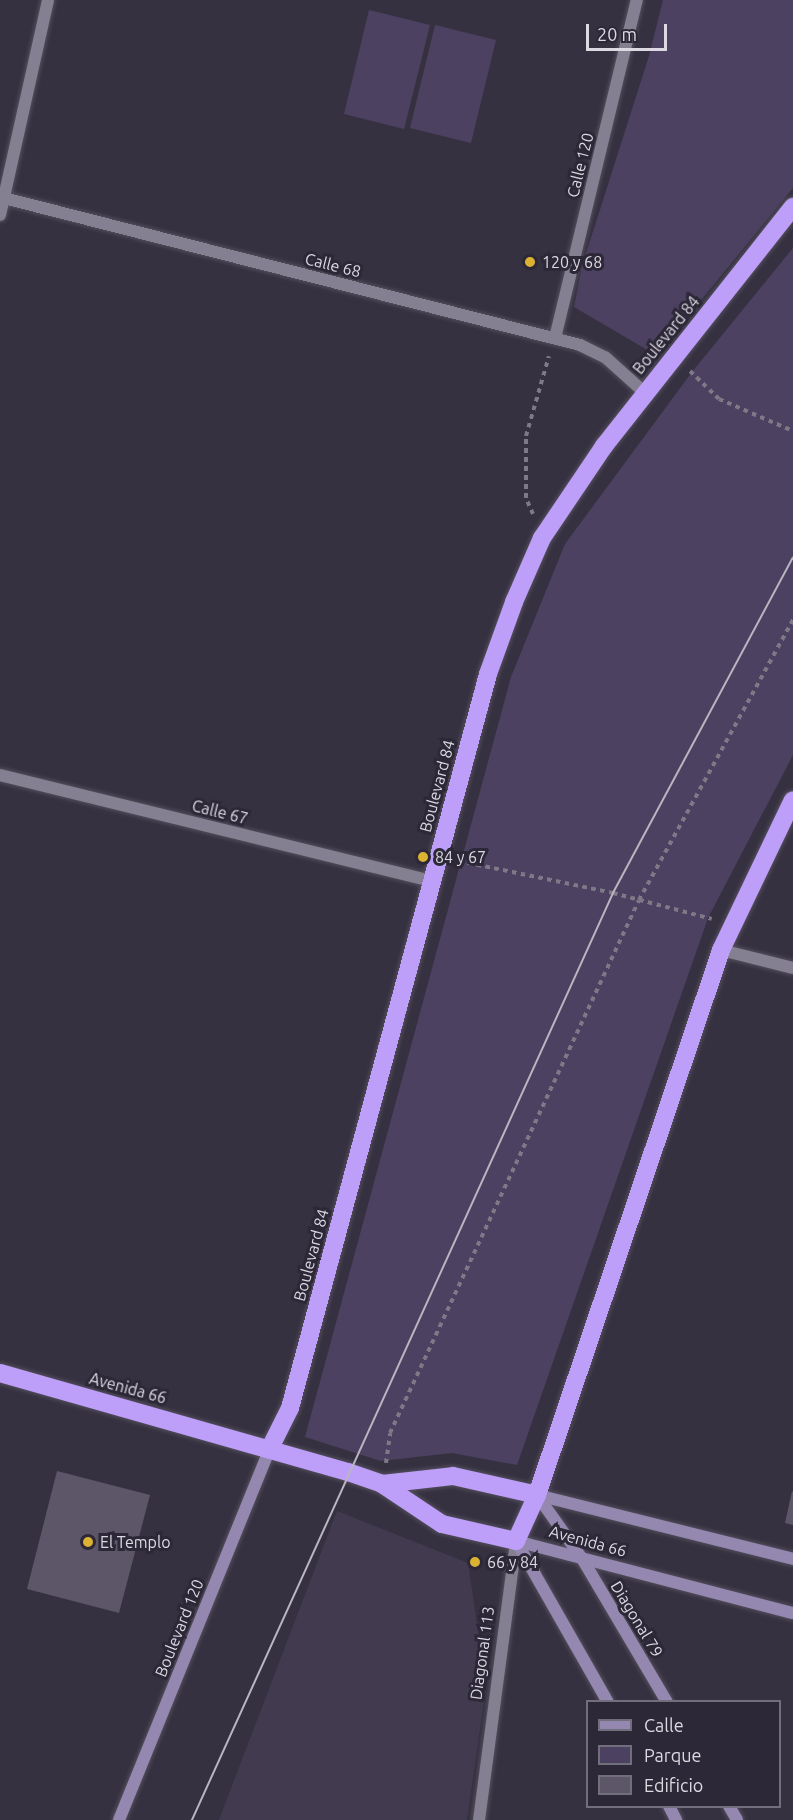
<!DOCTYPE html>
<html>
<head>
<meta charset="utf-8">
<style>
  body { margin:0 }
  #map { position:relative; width:793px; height:1820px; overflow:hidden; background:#363141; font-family:Ubuntu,sans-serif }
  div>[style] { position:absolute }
  .built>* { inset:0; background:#423b50 }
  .green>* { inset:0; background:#4c4161 }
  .building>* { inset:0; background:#5c5668 }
  .path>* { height:4px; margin-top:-2px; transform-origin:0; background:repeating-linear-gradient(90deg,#7d7987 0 4.5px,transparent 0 9px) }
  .roads { filter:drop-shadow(0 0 2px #534f5c) drop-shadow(0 0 2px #534f5c) }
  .street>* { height:12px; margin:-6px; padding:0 6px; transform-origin:6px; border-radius:6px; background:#847f91 }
  .secondary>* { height:12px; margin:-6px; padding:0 6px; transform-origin:6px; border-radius:6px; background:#9588b0 }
  .highway>* { height:18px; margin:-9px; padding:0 9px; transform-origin:9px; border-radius:9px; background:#bd9ef8 }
  .tram>* { height:1.5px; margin:-0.75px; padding:0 0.75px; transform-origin:0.75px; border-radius:0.75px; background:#b9b6c1 }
  .dots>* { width:16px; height:16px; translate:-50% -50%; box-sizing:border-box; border:3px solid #2c2837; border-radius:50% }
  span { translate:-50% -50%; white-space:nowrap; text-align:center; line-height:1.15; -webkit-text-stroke:6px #2c2837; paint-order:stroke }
  .street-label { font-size:16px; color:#dcd9e3 }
  .poi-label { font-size:16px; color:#dcd9e3 }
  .left { translate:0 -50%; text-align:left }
  .legend { position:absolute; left:586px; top:1700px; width:195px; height:108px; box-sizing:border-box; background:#2c2837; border:2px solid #726f7c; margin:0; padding:8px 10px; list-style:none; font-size:18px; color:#dcd9e3 }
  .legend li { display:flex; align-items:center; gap:12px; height:30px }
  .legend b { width:30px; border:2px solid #726f7c }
  .scale { position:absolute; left:586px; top:24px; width:81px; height:27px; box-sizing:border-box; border:3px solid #dcd9e3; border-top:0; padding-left:8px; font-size:18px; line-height:21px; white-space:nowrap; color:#dcd9e3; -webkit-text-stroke:4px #2c2837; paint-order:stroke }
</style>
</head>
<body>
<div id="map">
  <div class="built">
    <div style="clip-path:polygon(337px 1511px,468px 1563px,486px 1687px,467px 1820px,219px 1820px)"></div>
  </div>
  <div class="green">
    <div style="clip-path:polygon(663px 0,793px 0,793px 188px,656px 355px,574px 307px,582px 266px,649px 56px)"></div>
    <div style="clip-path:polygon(369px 10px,430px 25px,404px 129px,344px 114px)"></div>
    <div style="clip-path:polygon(435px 25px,496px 40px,471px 143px,410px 128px)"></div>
    <div style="clip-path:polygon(793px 248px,793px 755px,708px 918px,517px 1465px,452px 1453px,381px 1461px,305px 1437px,511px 677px,565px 544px,692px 372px)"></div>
  </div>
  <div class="building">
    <div style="clip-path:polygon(57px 1471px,150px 1495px,119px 1613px,27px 1589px)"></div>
    <div style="clip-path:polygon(792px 1491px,793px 1492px,793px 1525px,785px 1523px)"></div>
  </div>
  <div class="path">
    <div style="left:690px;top:371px;width:40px;rotate:44deg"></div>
    <div style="left:719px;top:399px;width:81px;rotate:23.4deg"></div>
    <div style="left:533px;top:514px;width:17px;rotate:-114deg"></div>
    <div style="left:526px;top:498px;width:62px;rotate:-90deg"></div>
    <div style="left:526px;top:436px;width:83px;rotate:-74deg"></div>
    <div style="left:459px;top:861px;width:157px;rotate:11.7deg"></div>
    <div style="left:613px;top:893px;width:102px;rotate:14.7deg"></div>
    <div style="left:386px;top:1463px;width:30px;rotate:-82deg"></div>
    <div style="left:390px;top:1433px;width:588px;rotate:-64.96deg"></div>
    <div style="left:639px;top:900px;width:320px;rotate:-61.2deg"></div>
  </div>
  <div class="roads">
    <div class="street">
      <div style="left:0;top:197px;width:599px;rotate:14.31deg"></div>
      <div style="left:580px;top:345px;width:28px;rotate:26deg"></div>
      <div style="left:605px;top:357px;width:52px;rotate:41.9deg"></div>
      <div style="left:0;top:215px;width:220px;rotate:-77.4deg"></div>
      <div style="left:555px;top:338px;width:348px;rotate:-76.4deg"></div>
      <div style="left:0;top:775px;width:444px;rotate:13.8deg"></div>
      <div style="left:721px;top:950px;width:74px;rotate:14deg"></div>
      <div style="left:479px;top:1820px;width:281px;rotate:-82.4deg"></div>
    </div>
    <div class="secondary">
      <div style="left:537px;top:1495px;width:264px;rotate:14deg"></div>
      <div style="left:537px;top:1495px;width:80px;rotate:54.7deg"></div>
      <div style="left:583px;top:1560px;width:165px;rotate:59.4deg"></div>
      <div style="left:516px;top:1541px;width:286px;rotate:14.6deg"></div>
      <div style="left:516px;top:1541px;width:185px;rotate:60.3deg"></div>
      <div style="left:669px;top:1806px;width:16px;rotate:63deg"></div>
      <div style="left:729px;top:1806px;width:16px;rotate:60deg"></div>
      <div style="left:119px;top:1820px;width:401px;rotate:-67.9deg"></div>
    </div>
    <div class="highway">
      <div style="left:0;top:1373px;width:362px;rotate:15.9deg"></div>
      <div style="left:348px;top:1472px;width:36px;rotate:19deg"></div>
      <div style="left:382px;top:1484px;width:72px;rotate:33.7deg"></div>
      <div style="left:442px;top:1524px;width:76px;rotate:12.9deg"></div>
      <div style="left:516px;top:1541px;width:51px;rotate:-65.5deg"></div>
      <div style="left:537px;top:1495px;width:575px;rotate:-71.34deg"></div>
      <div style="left:721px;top:950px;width:166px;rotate:-64.4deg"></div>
      <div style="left:270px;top:1448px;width:45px;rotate:-63.4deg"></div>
      <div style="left:290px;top:1408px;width:760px;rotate:-74.9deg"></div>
      <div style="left:488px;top:674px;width:77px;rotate:-70.1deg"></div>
      <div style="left:514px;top:602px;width:70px;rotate:-66.4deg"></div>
      <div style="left:542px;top:538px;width:111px;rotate:-56deg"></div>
      <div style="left:604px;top:446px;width:305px;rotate:-51.7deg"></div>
      <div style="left:382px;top:1484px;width:71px;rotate:-6.4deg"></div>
      <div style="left:453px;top:1476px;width:86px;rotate:12.7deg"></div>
    </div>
  </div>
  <div class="tram">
    <div style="left:192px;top:1820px;width:1018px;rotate:-65.57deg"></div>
    <div style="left:613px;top:893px;width:380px;rotate:-61.8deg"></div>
  </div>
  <div class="dots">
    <div style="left:530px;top:262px;background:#dcb233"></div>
    <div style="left:423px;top:857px;background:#dcb233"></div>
    <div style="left:88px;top:1542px;background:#dcb233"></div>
    <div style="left:475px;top:1562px;background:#dcb233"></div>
  </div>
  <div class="street-label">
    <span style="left:580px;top:165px;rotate:-76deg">Calle 120</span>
    <span style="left:333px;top:265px;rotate:14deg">Calle 68</span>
    <span style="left:666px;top:335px;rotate:-51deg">Boulevard 84</span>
    <span style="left:437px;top:786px;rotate:-75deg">Boulevard 84</span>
    <span style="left:220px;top:812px;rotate:14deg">Calle 67</span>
    <span style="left:311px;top:1255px;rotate:-75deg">Boulevard 84</span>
    <span style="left:128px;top:1388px;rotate:15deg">Avenida 66</span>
    <span style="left:588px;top:1541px;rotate:15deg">Avenida 66</span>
    <span style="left:637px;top:1619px;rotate:59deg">Diagonal 79</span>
    <span style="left:179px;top:1628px;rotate:-68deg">Boulevard 120</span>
    <span style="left:482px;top:1653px;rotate:-82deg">Diagonal 113</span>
  </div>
  <div class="poi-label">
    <span class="left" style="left:542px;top:262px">120 y 68</span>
    <span class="left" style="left:435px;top:857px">84 y 67</span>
    <span class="left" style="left:100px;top:1542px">El Templo</span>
    <span class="left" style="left:487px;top:1562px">66 y 84</span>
  </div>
  <ul class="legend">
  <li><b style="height:8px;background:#9588b0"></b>Calle</li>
  <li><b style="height:16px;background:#4c4161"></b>Parque</li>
  <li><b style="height:16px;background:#5c5668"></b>Edificio</li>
  </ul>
  <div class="scale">20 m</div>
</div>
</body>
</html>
